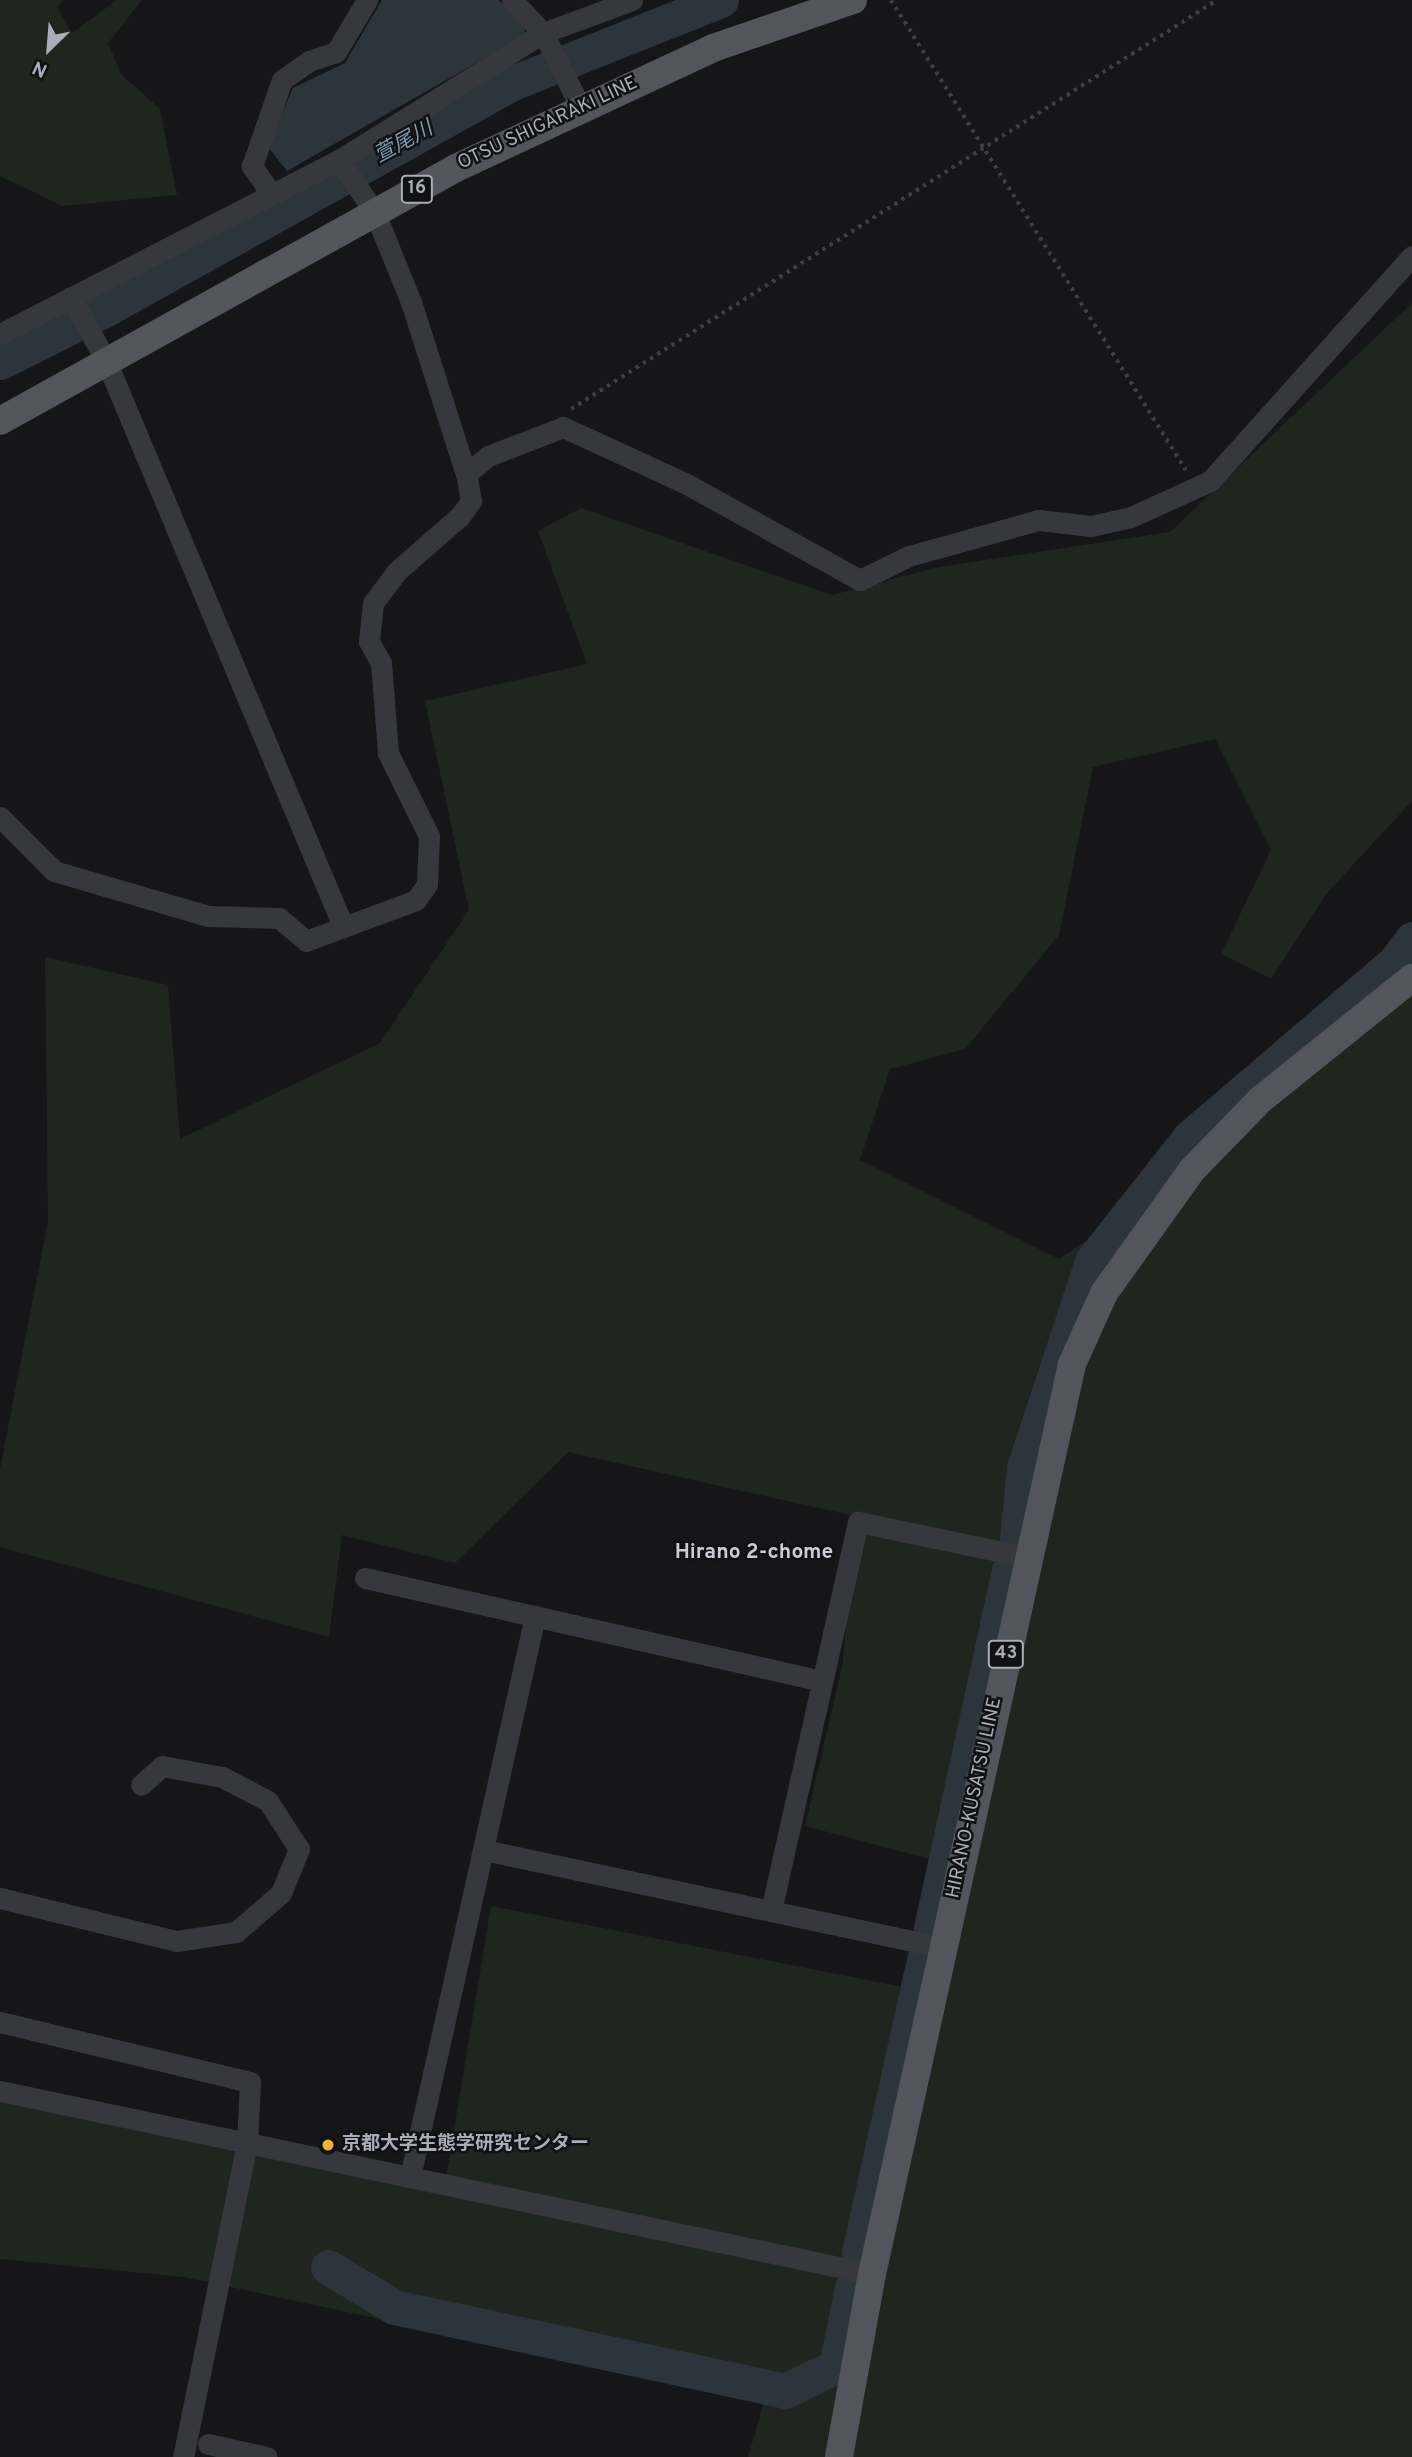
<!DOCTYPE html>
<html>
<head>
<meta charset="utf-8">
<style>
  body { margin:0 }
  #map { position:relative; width:1412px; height:2457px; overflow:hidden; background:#161618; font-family:Overpass,"Noto Sans JP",sans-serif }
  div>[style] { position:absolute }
  .green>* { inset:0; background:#1e261f }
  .water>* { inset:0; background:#2c353c }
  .river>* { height:35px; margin:-17.5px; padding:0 17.5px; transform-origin:17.5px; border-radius:17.5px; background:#2c353c }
  .path>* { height:3.5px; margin-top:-1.75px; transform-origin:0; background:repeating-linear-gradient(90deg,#3d3f44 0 3.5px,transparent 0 8.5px) }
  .minor>* { height:21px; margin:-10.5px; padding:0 10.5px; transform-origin:10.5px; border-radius:10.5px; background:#37383d }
  .major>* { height:28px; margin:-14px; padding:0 14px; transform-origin:14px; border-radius:14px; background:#53555c }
  .dots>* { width:19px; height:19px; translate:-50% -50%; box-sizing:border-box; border:4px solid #111113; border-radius:50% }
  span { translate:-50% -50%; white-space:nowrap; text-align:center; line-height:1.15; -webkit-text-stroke:5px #111113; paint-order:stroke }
  .shield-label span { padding:2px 5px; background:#111113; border:2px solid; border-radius:5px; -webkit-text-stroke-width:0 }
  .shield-label { font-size:18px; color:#a8adb8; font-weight:700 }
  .street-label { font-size:19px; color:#a8adb8 }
  .poi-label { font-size:19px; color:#a8adb8; font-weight:700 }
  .left { translate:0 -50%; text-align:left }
  .water-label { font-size:21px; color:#7f9bb3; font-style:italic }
  .neighbourhood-label { font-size:21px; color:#c9ccd4; font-weight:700 }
  .north { position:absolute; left:14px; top:14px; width:70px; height:70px; -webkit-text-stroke:5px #111113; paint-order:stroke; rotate:205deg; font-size:19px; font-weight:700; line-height:28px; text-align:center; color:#a8adb8 }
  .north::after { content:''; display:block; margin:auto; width:24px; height:32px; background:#a8adb8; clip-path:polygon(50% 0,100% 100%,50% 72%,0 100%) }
</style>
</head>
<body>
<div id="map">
  <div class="green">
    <div style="clip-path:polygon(0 0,64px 0,57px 7px,72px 33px,117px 0,142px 0,108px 43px,121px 74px,160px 109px,177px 195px,62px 206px,0 176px)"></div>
    <div style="clip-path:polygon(1412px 303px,1412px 801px,1326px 894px,1271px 979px,1221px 954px,1271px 850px,1215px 739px,1093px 767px,1059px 935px,965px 1049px,890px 1069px,860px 1160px,1059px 1259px,1192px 1170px,1412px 965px,1412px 2457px,748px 2457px,764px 2402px,184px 2277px,0 2259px,0 2091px,445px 2184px,491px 1906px,928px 1992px,956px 1866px,805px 1826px,843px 1662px,855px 1516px,568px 1452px,455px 1563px,342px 1535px,329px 1637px,0 1547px,0 1469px,48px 1221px,45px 957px,168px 985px,180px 1139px,380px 1043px,469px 910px,425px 701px,587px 664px,538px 531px,581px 508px,832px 595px,939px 567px,1170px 532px)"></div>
  </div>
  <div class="water">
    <div style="clip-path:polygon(382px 0,498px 0,524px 23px,525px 35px,287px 171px,268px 147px,293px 88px,345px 63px)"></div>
  </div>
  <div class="river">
    <div style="left:99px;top:313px;width:470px;rotate:-29.1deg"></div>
    <div style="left:510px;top:84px;width:227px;rotate:-21.7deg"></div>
    <div style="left:0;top:362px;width:78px;rotate:-26.6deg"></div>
    <div style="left:1017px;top:1538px;width:70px;rotate:-84.3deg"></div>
    <div style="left:1024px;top:1468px;width:218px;rotate:-71.8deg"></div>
    <div style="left:1092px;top:1261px;width:158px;rotate:-51.7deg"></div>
    <div style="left:1190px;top:1137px;width:268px;rotate:-40.5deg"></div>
    <div style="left:1394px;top:963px;width:30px;rotate:-53deg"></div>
    <div style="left:931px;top:1928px;width:367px;rotate:-77.7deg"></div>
    <div style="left:859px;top:2253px;width:300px;rotate:-77.5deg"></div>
    <div style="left:328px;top:2267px;width:77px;rotate:31.2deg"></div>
    <div style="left:394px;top:2307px;width:400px;rotate:12.1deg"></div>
    <div style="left:785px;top:2391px;width:57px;rotate:-26.1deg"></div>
    <div style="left:836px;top:2366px;width:80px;rotate:-78.4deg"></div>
  </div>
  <div class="path">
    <div style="left:891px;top:0;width:555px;rotate:57.89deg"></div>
    <div style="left:571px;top:409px;width:765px;rotate:-32.34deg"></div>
  </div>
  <div class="minor">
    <div style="left:512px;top:0;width:45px;rotate:46.8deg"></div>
    <div style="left:543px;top:33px;width:82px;rotate:63.1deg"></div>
    <div style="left:339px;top:160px;width:64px;rotate:55.8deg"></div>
    <div style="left:375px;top:213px;width:96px;rotate:68deg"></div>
    <div style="left:411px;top:302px;width:181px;rotate:72.3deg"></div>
    <div style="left:270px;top:192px;width:32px;rotate:-125deg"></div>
    <div style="left:252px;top:166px;width:91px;rotate:-70.8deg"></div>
    <div style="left:282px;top:80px;width:33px;rotate:-35deg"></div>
    <div style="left:309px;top:61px;width:28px;rotate:-18deg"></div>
    <div style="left:336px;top:52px;width:61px;rotate:-59.2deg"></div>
    <div style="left:71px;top:297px;width:75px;rotate:61.4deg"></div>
    <div style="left:107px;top:363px;width:610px;rotate:67.26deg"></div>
    <div style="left:0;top:334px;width:381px;rotate:-27.2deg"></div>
    <div style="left:339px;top:160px;width:240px;rotate:-31.9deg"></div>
    <div style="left:543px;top:33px;width:95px;rotate:-20.3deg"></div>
    <div style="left:0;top:817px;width:76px;rotate:45deg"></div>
    <div style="left:54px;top:871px;width:160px;rotate:16.3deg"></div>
    <div style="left:208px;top:916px;width:71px;rotate:1.6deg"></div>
    <div style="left:279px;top:918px;width:35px;rotate:40deg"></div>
    <div style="left:306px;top:941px;width:117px;rotate:-20.4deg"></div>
    <div style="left:416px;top:900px;width:19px;rotate:-55deg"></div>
    <div style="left:427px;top:884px;width:48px;rotate:-87.6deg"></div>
    <div style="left:429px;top:836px;width:93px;rotate:-116.3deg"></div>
    <div style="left:388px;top:753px;width:90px;rotate:-94.4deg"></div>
    <div style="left:381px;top:663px;width:25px;rotate:-119deg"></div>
    <div style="left:369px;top:641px;width:38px;rotate:-84deg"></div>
    <div style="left:373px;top:603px;width:39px;rotate:-53deg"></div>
    <div style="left:396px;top:572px;width:85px;rotate:-41.2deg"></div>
    <div style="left:460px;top:516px;width:19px;rotate:-54deg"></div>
    <div style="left:471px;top:501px;width:27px;rotate:-100deg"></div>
    <div style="left:466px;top:474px;width:28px;rotate:-39deg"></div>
    <div style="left:488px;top:456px;width:80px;rotate:-21.1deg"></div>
    <div style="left:563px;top:427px;width:134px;rotate:24.7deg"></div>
    <div style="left:685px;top:483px;width:200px;rotate:29deg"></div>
    <div style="left:860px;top:580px;width:55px;rotate:-26.1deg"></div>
    <div style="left:909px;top:556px;width:135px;rotate:-15.5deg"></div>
    <div style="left:1039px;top:520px;width:52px;rotate:6.6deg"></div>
    <div style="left:1091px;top:526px;width:41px;rotate:-12.7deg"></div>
    <div style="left:1131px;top:517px;width:87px;rotate:-24.5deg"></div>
    <div style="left:1210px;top:481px;width:302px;rotate:-48.1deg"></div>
    <div style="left:365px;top:1578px;width:468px;rotate:12.7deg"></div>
    <div style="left:484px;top:1850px;width:468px;rotate:12deg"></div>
    <div style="left:0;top:1898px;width:182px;rotate:13.7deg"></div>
    <div style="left:177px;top:1941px;width:60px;rotate:-8.7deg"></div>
    <div style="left:236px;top:1932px;width:60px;rotate:-40.9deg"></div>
    <div style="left:281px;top:1893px;width:48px;rotate:-67.8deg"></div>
    <div style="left:299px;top:1849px;width:57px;rotate:-122.9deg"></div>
    <div style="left:268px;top:1801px;width:52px;rotate:-152.4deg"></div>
    <div style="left:222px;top:1777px;width:61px;rotate:-169.6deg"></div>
    <div style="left:162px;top:1766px;width:28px;rotate:138deg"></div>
    <div style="left:771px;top:1911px;width:399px;rotate:-77.4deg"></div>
    <div style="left:858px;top:1522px;width:173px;rotate:11.7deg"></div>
    <div style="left:0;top:2022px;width:257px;rotate:13.5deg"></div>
    <div style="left:250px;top:2082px;width:61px;rotate:92.8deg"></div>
    <div style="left:247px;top:2143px;width:320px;rotate:101.5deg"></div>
    <div style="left:0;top:2091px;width:891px;rotate:11.85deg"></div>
    <div style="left:410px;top:2177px;width:575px;rotate:-77.44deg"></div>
    <div style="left:208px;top:2444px;width:60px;rotate:12.4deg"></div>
  </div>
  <div class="major">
    <div style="left:0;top:421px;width:521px;rotate:-29.02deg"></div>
    <div style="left:456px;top:168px;width:284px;rotate:-25deg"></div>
    <div style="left:713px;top:48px;width:148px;rotate:-18.9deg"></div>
    <div style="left:839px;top:2457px;width:186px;rotate:-79.8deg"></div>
    <div style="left:872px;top:2274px;width:932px;rotate:-77.6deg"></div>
    <div style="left:1072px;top:1364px;width:78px;rotate:-65.7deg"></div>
    <div style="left:1104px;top:1293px;width:151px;rotate:-54.4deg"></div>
    <div style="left:1192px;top:1170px;width:98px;rotate:-45.8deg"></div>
    <div style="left:1260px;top:1100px;width:195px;rotate:-38.8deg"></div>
  </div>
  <div class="dots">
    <div style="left:328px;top:2145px;background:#f2b134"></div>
  </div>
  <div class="shield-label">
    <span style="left:417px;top:189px">16</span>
    <span style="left:1006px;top:1654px">43</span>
  </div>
  <div class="street-label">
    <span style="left:548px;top:124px;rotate:-25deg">OTSU SHIGARAKI LINE</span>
    <span style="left:975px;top:1798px;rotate:-78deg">HIRANO-KUSATSU LINE</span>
  </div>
  <div class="poi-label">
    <span class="left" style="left:342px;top:2145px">京都大学生態学研究センター</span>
  </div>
  <div class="water-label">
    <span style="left:404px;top:143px;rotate:-29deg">萱尾川</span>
  </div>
  <div class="neighbourhood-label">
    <span style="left:754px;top:1553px">Hirano 2-chome</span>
  </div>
  <div class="north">N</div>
</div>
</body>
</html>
